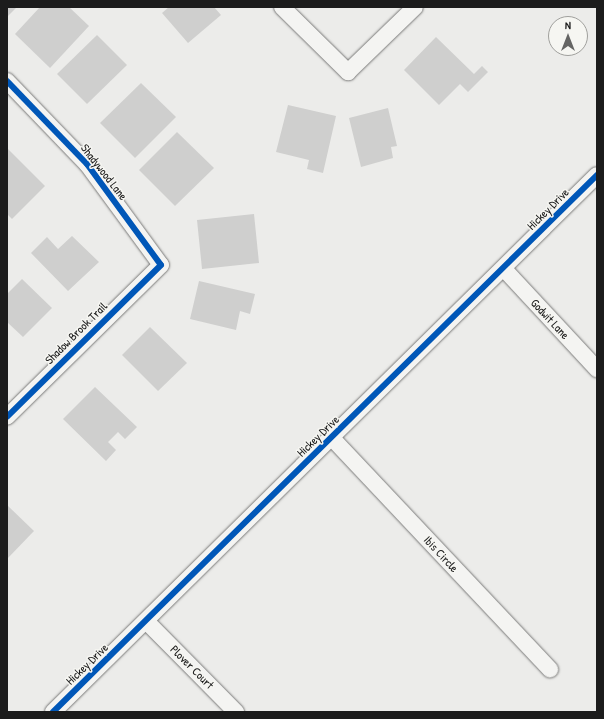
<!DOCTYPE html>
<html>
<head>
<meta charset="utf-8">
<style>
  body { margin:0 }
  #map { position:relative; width:604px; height:719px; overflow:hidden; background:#ececea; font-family:"Patrick Hand",sans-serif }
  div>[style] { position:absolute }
  .building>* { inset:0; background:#cfcfce }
  .roads { filter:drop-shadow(0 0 1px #7a7a79) drop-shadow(0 0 1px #7a7a79) }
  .street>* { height:16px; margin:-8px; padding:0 8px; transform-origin:8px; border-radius:8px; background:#f4f4f2 }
  .cycleway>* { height:6px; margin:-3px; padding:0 3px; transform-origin:3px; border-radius:3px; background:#0057b8 }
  span { translate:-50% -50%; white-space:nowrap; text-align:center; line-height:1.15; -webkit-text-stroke:3px #f6f6f2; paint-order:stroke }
  .street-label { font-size:12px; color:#1c1c1c }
  .frame { position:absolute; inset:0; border:8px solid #1c1c1c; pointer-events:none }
  .north { position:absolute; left:548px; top:16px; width:40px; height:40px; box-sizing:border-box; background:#f6f6f2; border:1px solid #9f9f9c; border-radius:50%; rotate:0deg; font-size:11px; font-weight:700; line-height:16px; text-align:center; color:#1c1c1c }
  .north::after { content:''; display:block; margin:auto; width:14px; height:18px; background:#656564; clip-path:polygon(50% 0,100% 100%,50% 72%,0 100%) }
</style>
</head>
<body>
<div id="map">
  <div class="building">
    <div style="clip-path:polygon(7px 7px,17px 7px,7px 17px)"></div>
    <div style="clip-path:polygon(40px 7px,69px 7px,89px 26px,50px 68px,15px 34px)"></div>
    <div style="clip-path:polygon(169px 7px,214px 7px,221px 15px,188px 43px,162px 13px)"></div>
    <div style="clip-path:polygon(97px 35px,127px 65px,87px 104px,57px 74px)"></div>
    <div style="clip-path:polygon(436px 37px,474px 74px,482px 66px,488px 72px,468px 92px,460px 84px,439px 105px,404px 70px)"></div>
    <div style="clip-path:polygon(141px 83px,176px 117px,135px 158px,100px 123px)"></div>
    <div style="clip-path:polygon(288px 105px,336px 116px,323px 173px,307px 169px,309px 160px,276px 152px)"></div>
    <div style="clip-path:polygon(388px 108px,397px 146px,391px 147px,393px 158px,361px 167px,349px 118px)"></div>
    <div style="clip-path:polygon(177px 132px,214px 168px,175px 206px,139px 170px)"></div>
    <div style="clip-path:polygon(7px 148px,45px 186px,12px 219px,7px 214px)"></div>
    <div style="clip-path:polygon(254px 214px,259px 263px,202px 269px,197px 220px)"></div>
    <div style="clip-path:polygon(72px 236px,99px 262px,68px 291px,31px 253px,47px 237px,58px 249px)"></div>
    <div style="clip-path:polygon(22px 279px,52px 308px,23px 337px,7px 322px,7px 294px)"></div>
    <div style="clip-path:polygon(199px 281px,255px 294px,250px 314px,240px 311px,236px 330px,190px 319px)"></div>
    <div style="clip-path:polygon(150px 327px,187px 363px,158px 391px,122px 355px)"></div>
    <div style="clip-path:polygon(95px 387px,137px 427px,125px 439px,118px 432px,108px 442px,116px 450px,106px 461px,63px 419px)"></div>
    <div style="clip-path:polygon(7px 505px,34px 531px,7px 559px)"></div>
  </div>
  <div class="roads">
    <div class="street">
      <div style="left:282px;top:7px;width:93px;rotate:44.6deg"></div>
      <div style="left:348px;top:72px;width:93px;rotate:-44.1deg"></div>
      <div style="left:7px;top:81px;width:115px;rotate:46.1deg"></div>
      <div style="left:87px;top:164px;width:125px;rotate:53.8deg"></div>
      <div style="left:161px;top:265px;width:216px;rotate:135.4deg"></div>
      <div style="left:504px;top:269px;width:137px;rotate:47.1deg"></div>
      <div style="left:332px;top:438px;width:318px;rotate:46.7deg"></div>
      <div style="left:147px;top:622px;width:127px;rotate:45.3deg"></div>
      <div style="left:53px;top:712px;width:764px;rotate:-44.63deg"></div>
    </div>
  </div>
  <div class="cycleway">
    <div style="left:7px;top:81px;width:115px;rotate:46.1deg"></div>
    <div style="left:87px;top:164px;width:125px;rotate:53.8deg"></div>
    <div style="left:161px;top:265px;width:216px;rotate:135.4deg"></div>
    <div style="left:53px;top:712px;width:764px;rotate:-44.63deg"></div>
  </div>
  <div class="street-label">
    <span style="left:104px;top:172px;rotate:52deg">Shadywood Lane</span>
    <span style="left:548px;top:209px;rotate:-45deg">Hickey Drive</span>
    <span style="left:550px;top:319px;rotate:47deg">Godwit Lane</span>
    <span style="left:76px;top:333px;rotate:-45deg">Shadow Brook Trail</span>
    <span style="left:318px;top:436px;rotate:-44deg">Hickey Drive</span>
    <span style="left:441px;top:554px;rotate:47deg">Ibis Circle</span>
    <span style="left:87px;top:664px;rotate:-44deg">Hickey Drive</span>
    <span style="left:192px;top:667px;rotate:45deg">Plover Court</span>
  </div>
  <div class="frame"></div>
  <div class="north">N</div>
</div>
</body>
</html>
